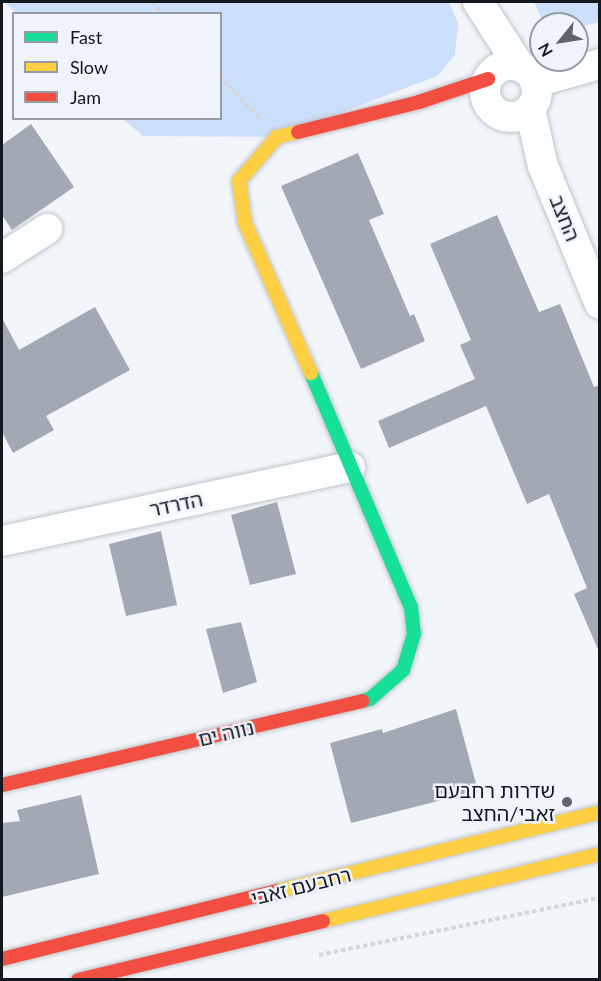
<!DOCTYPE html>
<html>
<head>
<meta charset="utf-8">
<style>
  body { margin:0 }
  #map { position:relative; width:601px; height:981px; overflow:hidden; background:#f2f5f9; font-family:Lato,"Noto Sans Hebrew",sans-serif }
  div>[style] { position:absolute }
  .green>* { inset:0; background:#ccdffa }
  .building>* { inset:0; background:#a1a9b4 }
  .path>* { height:4px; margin-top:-2px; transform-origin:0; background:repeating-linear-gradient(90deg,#d6d6d8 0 4.5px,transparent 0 7.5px) }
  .roads { filter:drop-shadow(0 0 2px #c0c4c9) drop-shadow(0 0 2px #c0c4c9) }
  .street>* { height:30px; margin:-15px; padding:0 15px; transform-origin:15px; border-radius:15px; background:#fdfefe }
  .street>.ring { margin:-15px; padding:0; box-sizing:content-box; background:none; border:30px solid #fdfefe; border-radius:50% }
  .fast>* { height:14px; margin:-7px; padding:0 7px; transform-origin:7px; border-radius:7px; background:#16e098 }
  .slow>* { height:14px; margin:-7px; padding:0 7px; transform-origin:7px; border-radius:7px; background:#ffcf43 }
  .jam>* { height:14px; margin:-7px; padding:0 7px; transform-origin:7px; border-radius:7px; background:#f24e42 }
  .dots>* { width:16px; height:16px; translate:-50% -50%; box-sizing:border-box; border:3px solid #eff4fc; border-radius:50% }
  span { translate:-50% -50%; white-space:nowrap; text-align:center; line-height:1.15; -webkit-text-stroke:5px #eff4fc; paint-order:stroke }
  .street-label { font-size:20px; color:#13181f }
  .poi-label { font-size:20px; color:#13181f }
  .right { translate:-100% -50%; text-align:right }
  .frame { position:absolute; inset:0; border:3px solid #13181f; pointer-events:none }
  .legend { position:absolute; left:12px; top:12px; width:210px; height:108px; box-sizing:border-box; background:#eff4fc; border:2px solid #979ca4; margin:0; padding:8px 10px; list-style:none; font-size:18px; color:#13181f }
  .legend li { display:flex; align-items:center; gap:12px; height:30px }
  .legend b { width:30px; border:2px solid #979ca4 }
  .north { position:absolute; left:529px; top:12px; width:60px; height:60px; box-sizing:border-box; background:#eff4fc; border:2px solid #979ca4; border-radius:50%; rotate:240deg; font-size:16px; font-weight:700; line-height:24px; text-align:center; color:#13181f }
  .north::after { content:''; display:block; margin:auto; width:21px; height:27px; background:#61656b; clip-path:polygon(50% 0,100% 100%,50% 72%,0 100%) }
</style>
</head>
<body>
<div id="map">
  <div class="green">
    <div style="clip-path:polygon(5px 2px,449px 2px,458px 23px,455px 55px,437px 76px,277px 137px,143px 136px,123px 119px,220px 118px,220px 14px,16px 13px)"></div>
    <div style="clip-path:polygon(534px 2px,599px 2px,599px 22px,577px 28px,577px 24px,544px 24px)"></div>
  </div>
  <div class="building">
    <div style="clip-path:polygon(31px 124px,74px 187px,12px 230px,2px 215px,2px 145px)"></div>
    <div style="clip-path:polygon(358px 153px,384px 214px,369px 220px,410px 316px,414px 314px,425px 341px,361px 369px,281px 186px)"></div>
    <div style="clip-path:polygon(497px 215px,539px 312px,560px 304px,594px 387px,600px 385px,600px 654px,574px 594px,587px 588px,549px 494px,527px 504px,486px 406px,389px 448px,378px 421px,475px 379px,460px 345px,471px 340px,430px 244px)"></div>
    <div style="clip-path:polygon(95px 307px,130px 370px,46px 416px,54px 430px,13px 453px,2px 432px,2px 318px,19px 350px)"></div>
    <div style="clip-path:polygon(277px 502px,296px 574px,250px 585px,231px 515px)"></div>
    <div style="clip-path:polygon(161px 531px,177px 605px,126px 616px,109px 544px)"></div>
    <div style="clip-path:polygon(241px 622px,257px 682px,223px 693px,206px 629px)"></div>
    <div style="clip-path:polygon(456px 709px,478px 791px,351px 823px,330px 743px,382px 729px,383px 733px)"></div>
    <div style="clip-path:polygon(81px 795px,99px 874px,2px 897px,2px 823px,20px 821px,17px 810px)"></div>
  </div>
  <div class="path">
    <div style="left:151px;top:2px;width:16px;rotate:47deg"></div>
    <div style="left:220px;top:76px;width:56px;rotate:47.2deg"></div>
    <div style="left:319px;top:955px;width:287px;rotate:-11.5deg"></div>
  </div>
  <div class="roads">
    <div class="street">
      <div style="left:478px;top:2px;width:77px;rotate:57.1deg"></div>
      <div class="ring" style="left:485px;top:65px;width:22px;height:22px"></div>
      <div style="left:535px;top:82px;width:67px;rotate:-15.5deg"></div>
      <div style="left:530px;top:109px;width:58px;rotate:77.2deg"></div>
      <div style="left:543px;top:166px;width:149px;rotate:67.6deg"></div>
      <div style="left:2px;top:258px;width:54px;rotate:-32.8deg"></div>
      <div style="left:2px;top:541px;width:356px;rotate:-12deg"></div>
    </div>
    <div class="fast">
      <div style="left:311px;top:373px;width:254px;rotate:66.9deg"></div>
      <div style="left:411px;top:607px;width:27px;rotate:84deg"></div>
      <div style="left:414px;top:634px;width:38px;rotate:107deg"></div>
      <div style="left:403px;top:670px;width:44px;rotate:138.7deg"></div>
      <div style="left:370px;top:699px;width:8px;rotate:166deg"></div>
    </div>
    <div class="slow">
      <div style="left:298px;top:132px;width:22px;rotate:167deg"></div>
      <div style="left:277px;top:137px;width:58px;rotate:130.8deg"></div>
      <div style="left:239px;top:181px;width:42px;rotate:81.9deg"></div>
      <div style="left:245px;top:223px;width:164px;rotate:66.3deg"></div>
      <div style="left:277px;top:891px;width:333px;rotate:-13.7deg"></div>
      <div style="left:323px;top:921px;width:285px;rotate:-13.6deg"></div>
    </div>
    <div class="jam">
      <div style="left:298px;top:132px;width:125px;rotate:-13.9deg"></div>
      <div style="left:419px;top:102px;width:73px;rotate:-18.4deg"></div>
      <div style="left:2px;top:785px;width:370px;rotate:-13.1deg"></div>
      <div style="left:2px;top:959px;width:283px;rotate:-13.9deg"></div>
      <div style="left:78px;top:980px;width:252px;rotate:-13.5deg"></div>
    </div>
  </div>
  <div class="dots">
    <div style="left:567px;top:802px;background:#61656b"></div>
  </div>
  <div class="street-label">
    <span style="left:565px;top:218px;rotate:68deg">החצב</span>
    <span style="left:176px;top:504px;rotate:-12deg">הדרדר</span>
    <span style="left:226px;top:733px;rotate:-13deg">נווה ים</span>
    <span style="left:301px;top:886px;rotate:-14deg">רחבעם זאבי</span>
  </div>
  <div class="poi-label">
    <span class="right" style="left:555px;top:802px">שדרות רחבעם<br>זאבי/החצב</span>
  </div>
  <div class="frame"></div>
  <ul class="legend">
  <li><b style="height:8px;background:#16e098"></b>Fast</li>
  <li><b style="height:8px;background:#ffcf43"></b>Slow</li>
  <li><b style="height:8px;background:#f24e42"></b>Jam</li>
  </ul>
  <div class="north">N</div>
</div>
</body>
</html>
